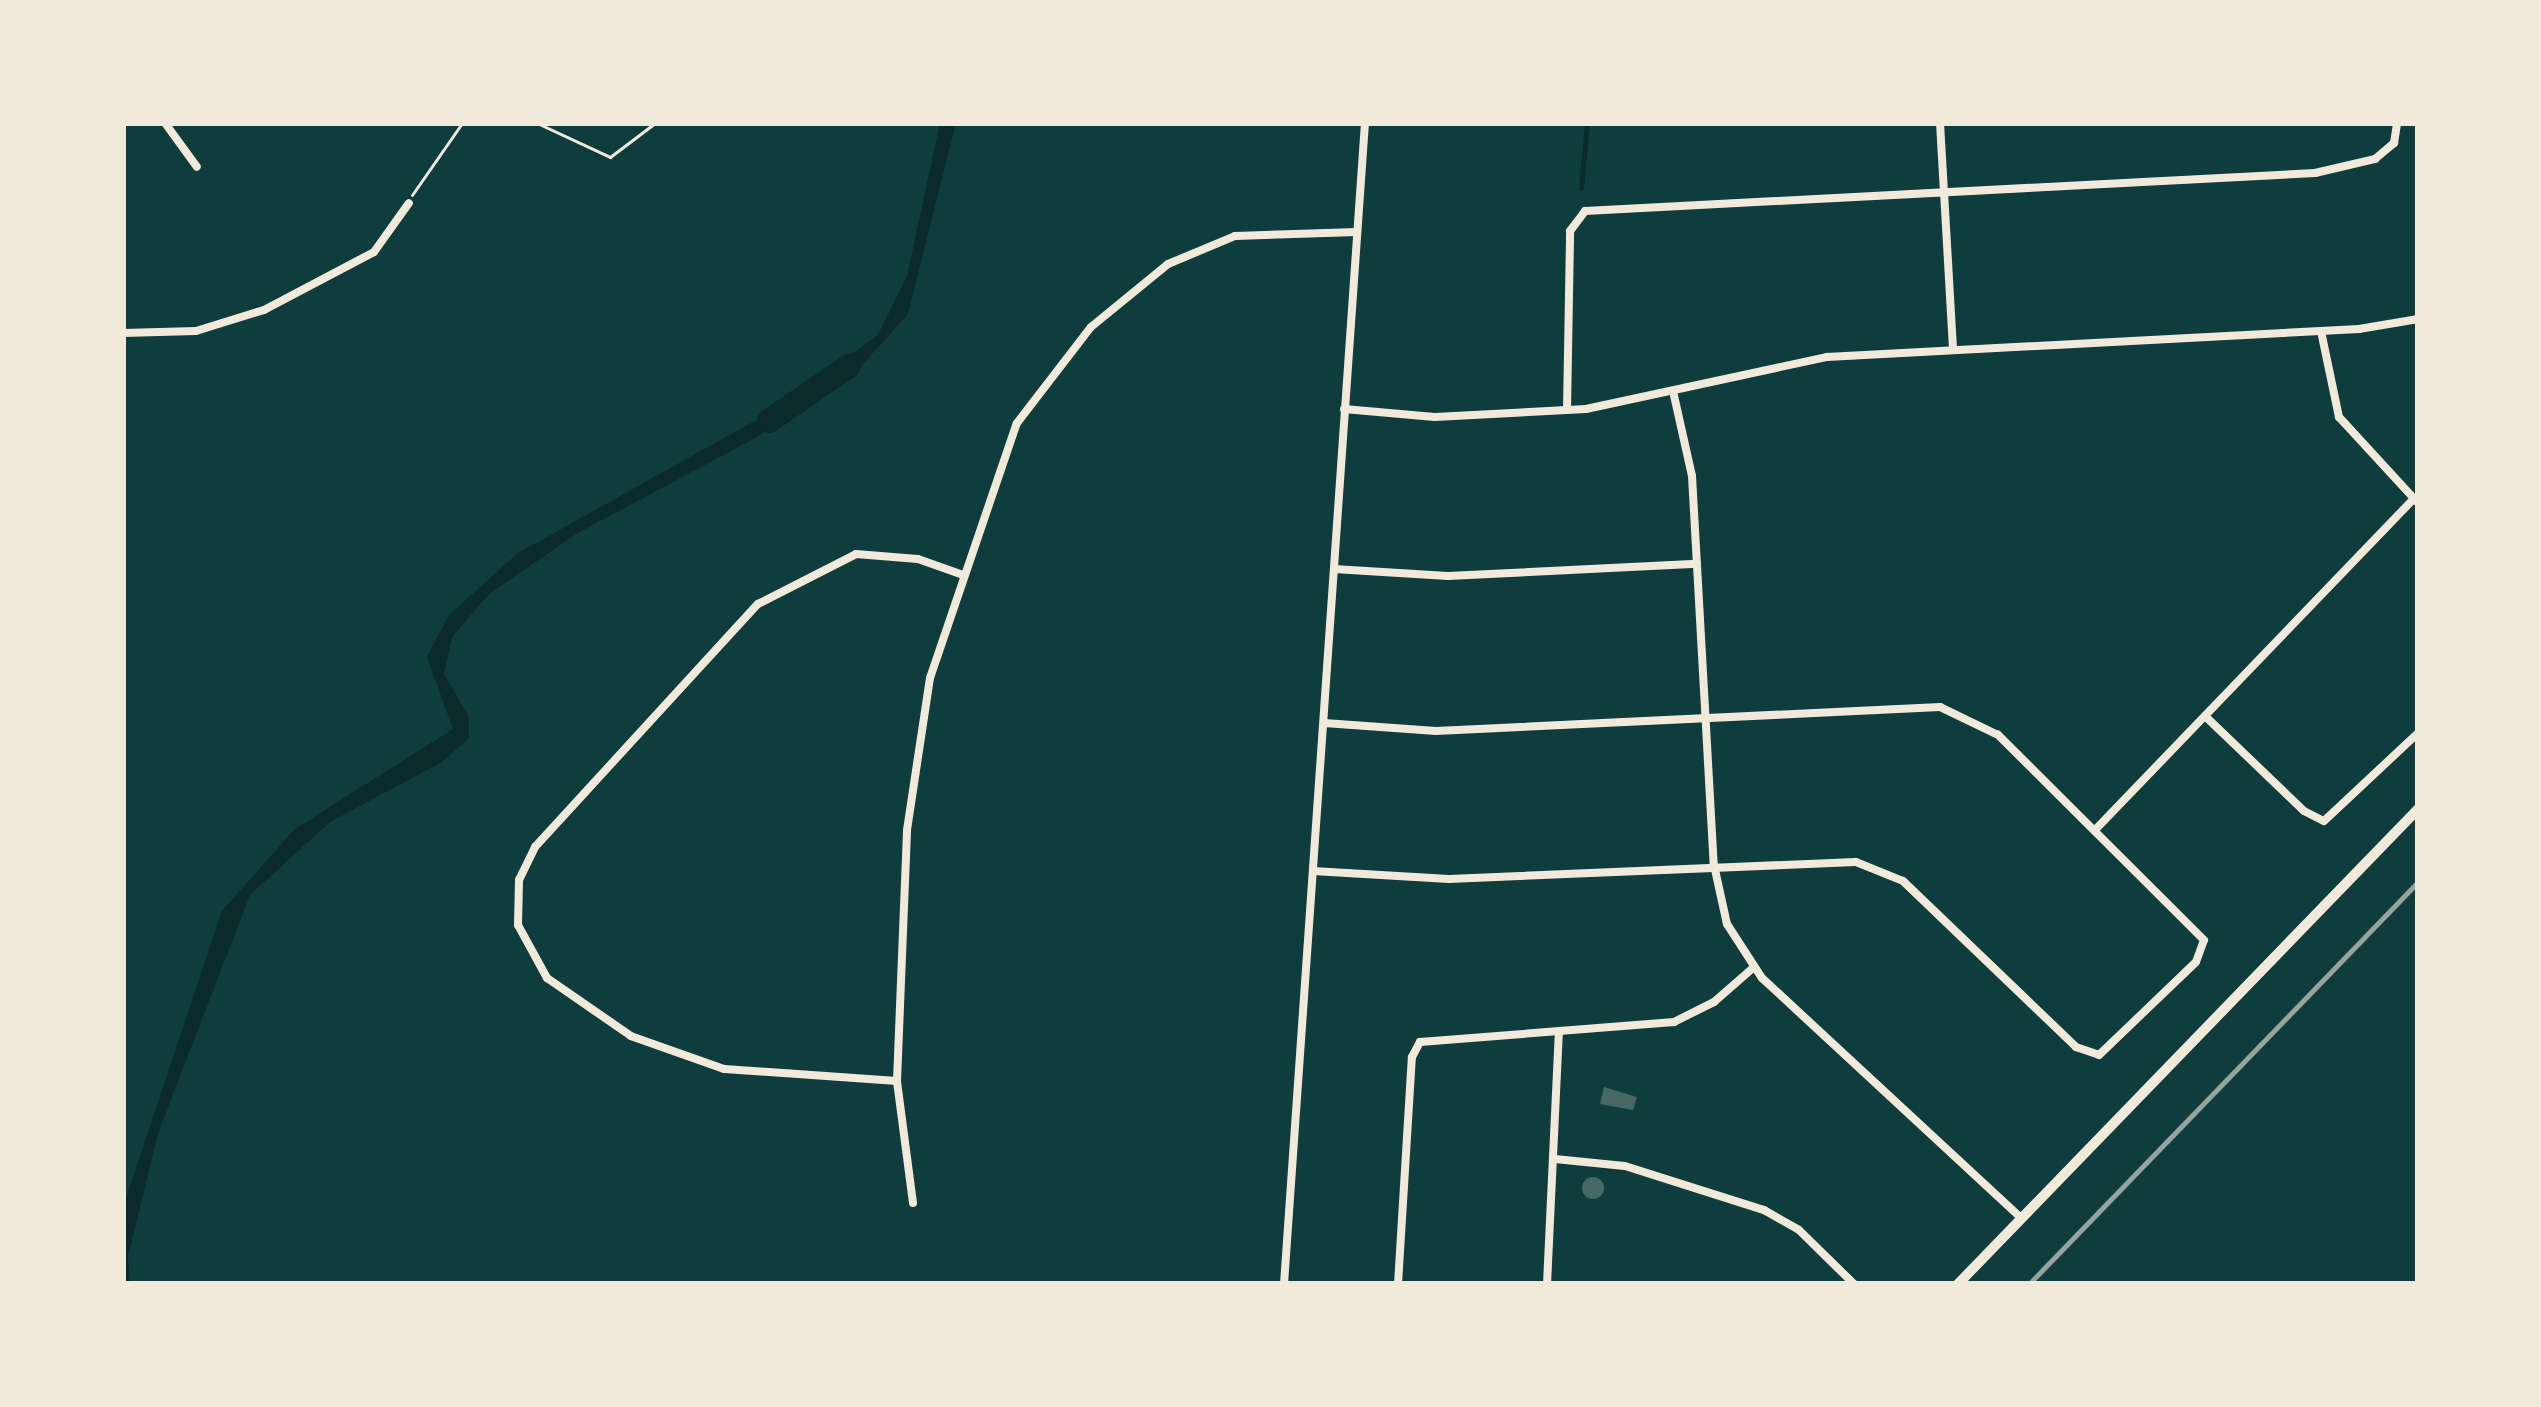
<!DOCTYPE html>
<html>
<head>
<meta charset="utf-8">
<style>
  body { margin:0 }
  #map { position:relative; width:2541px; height:1407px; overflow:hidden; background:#0f3d3e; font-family:"Source Serif 4",serif }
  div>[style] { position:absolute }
  .water>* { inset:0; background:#0a2a2b }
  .stream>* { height:4.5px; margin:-2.25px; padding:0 2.25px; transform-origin:2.25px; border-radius:2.25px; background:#0a2a2b }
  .river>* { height:24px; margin:-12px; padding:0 12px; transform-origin:12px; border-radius:12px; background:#0a2a2b }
  .building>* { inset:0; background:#486865 }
  .round { border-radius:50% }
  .path>* { height:3px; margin:-1.5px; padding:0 1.5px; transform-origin:1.5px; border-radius:1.5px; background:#f1e9da }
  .minor>* { height:8px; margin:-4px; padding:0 4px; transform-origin:4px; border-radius:4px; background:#f1e9da }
  .secondary>* { height:10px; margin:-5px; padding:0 5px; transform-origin:5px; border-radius:5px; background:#f1e9da }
  .rail>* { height:4.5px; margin:-2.25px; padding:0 2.25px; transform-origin:2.25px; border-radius:2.25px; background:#97a49c }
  span { translate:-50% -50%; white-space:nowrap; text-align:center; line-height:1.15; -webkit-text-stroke:12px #f1e9da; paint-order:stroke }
  .frame { position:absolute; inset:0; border:126px solid #f1e9da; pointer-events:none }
</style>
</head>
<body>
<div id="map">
  <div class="water">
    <div style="clip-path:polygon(940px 123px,956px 123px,908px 314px,862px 365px,757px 437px,576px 534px,489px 594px,452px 637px,444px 674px,469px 717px,469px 738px,442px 762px,330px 822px,250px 895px,158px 1133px,128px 1257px,130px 1284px,123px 1284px,123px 1207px,222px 911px,295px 829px,453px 729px,427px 657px,449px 615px,518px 553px,769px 413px,878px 335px,907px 276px)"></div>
  </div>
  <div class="stream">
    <div style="left:1581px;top:188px;width:65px;rotate:-84.7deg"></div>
  </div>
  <div class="river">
    <div style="left:769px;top:421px;width:97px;rotate:-34.5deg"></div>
  </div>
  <div class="building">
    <div style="clip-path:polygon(1604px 1087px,1637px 1097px,1633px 1110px,1600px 1104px)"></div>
    <div class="round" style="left:1582px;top:1177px;width:22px;height:22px"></div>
  </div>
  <div class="path">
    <div style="left:537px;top:123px;width:81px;rotate:25deg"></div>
    <div style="left:610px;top:157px;width:56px;rotate:-37.1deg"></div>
    <div style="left:412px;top:195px;width:88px;rotate:-55.2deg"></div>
  </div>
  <div class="minor">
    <div style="left:165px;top:123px;width:54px;rotate:54deg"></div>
    <div style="left:1940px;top:123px;width:227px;rotate:86.7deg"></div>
    <div style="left:2321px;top:331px;width:88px;rotate:78.2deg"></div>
    <div style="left:2339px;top:417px;width:117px;rotate:47.4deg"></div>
    <div style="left:123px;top:333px;width:73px;rotate:-1.6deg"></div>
    <div style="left:196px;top:331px;width:71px;rotate:-17.2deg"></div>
    <div style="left:264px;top:310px;width:124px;rotate:-27.8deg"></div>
    <div style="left:374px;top:252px;width:60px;rotate:-54.5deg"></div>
    <div style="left:1673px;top:391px;width:87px;rotate:77.4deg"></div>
    <div style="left:1692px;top:476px;width:390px;rotate:86.8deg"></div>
    <div style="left:1714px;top:865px;width:60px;rotate:77.6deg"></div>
    <div style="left:1727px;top:924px;width:64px;rotate:57.1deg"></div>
    <div style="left:1762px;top:978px;width:353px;rotate:42.8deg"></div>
    <div style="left:1344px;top:409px;width:91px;rotate:5deg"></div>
    <div style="left:1435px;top:417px;width:151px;rotate:-3deg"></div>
    <div style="left:1586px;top:409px;width:247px;rotate:-12.2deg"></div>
    <div style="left:1827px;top:357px;width:533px;rotate:-3.01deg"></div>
    <div style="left:2359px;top:329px;width:60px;rotate:-9.6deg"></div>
    <div style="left:1567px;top:410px;width:179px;rotate:-89deg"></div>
    <div style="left:1570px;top:231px;width:25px;rotate:-53deg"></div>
    <div style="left:1585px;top:211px;width:731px;rotate:-2.98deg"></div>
    <div style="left:2315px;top:173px;width:62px;rotate:-13.1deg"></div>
    <div style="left:2375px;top:159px;width:25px;rotate:-40deg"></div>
    <div style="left:2394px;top:143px;width:20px;rotate:-81deg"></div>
    <div style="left:1334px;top:569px;width:114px;rotate:3.5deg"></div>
    <div style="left:1448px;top:576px;width:249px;rotate:-2.8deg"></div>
    <div style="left:2205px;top:716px;width:137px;rotate:43.8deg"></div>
    <div style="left:2304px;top:811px;width:22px;rotate:27deg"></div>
    <div style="left:2324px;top:821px;width:129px;rotate:-43.1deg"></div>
    <div style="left:2095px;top:830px;width:460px;rotate:-46.1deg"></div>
    <div style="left:1313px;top:871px;width:136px;rotate:3.4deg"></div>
    <div style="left:1449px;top:879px;width:407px;rotate:-2.4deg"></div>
    <div style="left:1856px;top:862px;width:51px;rotate:22deg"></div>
    <div style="left:1903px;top:881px;width:240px;rotate:43.8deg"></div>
    <div style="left:2076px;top:1047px;width:24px;rotate:19deg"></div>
    <div style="left:2099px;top:1055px;width:134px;rotate:-43.8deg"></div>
    <div style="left:2196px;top:962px;width:23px;rotate:-70deg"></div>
    <div style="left:2204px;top:940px;width:291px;rotate:-135.1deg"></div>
    <div style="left:1998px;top:735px;width:64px;rotate:-154.2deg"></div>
    <div style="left:1940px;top:707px;width:505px;rotate:177.27deg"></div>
    <div style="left:1436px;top:731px;width:112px;rotate:-175.9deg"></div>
    <div style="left:897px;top:1081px;width:173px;rotate:-176deg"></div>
    <div style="left:724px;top:1069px;width:99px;rotate:-160.5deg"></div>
    <div style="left:631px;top:1036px;width:102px;rotate:-145.4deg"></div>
    <div style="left:547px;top:978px;width:60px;rotate:-118.7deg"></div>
    <div style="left:518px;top:925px;width:45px;rotate:-88.7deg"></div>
    <div style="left:519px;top:880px;width:37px;rotate:-64deg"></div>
    <div style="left:535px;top:847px;width:330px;rotate:-47.5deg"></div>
    <div style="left:758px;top:604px;width:110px;rotate:-27deg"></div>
    <div style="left:856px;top:554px;width:62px;rotate:4.6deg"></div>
    <div style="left:918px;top:559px;width:48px;rotate:19.6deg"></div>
    <div style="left:1555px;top:1159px;width:70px;rotate:5.7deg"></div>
    <div style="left:1625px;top:1166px;width:146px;rotate:17.6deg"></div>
    <div style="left:1764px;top:1210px;width:40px;rotate:29.7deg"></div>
    <div style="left:1799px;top:1230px;width:77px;rotate:44.5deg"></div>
    <div style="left:913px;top:1203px;width:123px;rotate:-97.5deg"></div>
    <div style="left:897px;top:1081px;width:251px;rotate:-87.7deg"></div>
    <div style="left:907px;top:830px;width:154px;rotate:-81.4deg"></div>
    <div style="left:930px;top:678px;width:269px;rotate:-71.2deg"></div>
    <div style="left:1017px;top:423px;width:121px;rotate:-52.4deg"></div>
    <div style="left:1091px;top:327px;width:99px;rotate:-39.3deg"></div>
    <div style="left:1168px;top:264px;width:73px;rotate:-22.7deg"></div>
    <div style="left:1235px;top:236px;width:122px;rotate:-1.9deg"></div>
    <div style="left:1284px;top:1284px;width:1164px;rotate:-86.01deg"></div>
    <div style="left:1398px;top:1284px;width:227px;rotate:-86.5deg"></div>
    <div style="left:1412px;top:1057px;width:17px;rotate:-62deg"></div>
    <div style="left:1420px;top:1042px;width:255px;rotate:-4.5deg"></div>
    <div style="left:1674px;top:1022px;width:45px;rotate:-26.6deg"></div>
    <div style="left:1714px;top:1002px;width:52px;rotate:-41.1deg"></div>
    <div style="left:1547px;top:1284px;width:252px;rotate:-87.3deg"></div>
  </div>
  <div class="secondary">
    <div style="left:1958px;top:1284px;width:661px;rotate:-45.92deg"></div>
  </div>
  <div class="rail">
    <div style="left:2029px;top:1284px;width:559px;rotate:-45.94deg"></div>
  </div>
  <div class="frame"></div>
</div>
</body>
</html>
